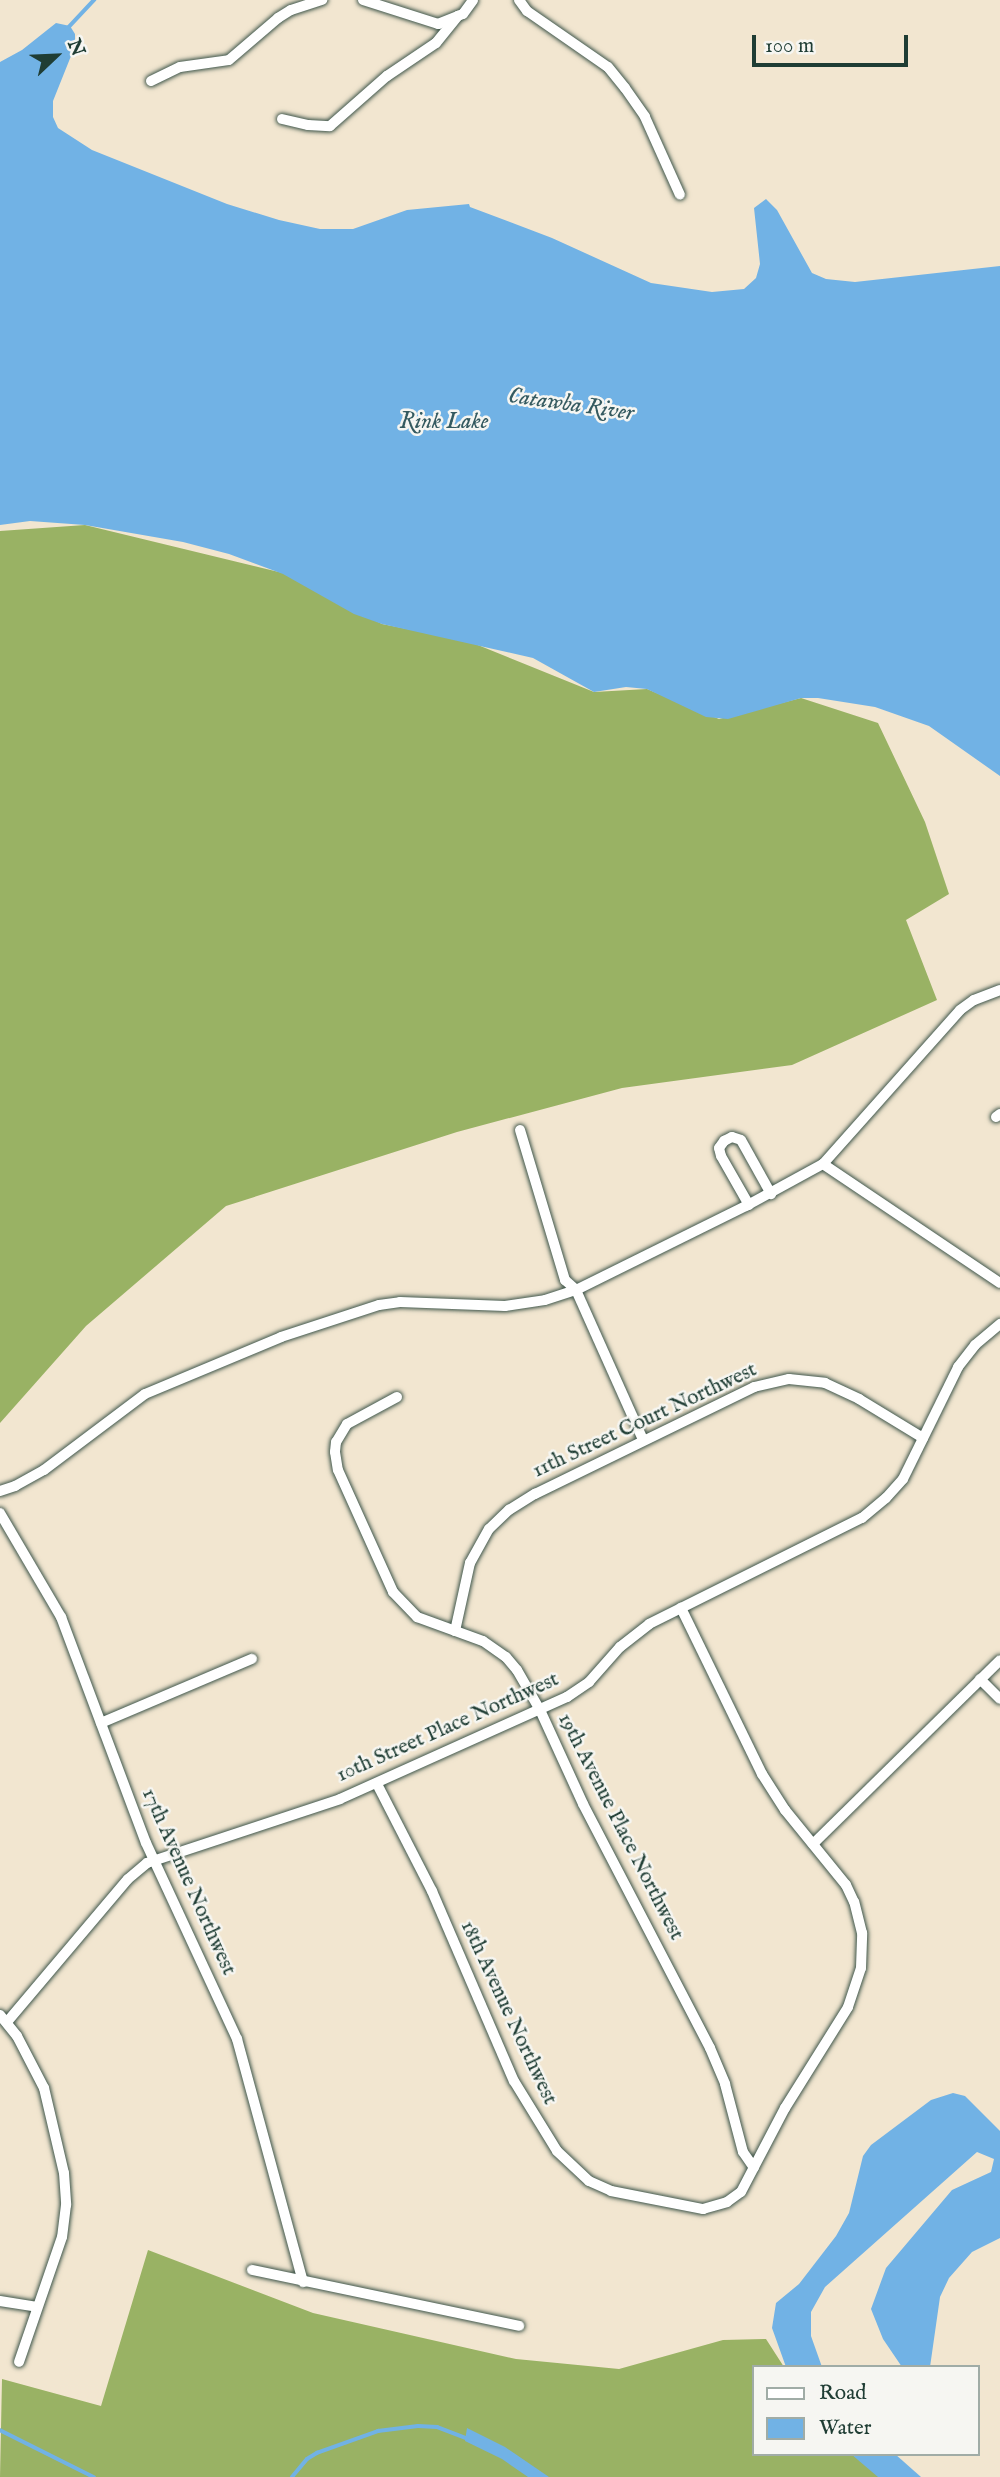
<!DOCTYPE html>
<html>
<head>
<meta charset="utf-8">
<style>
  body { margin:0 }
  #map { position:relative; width:1000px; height:2477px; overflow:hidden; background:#f2e6d0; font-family:"IM FELL English",serif }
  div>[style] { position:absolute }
  .forest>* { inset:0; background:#99b264 }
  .water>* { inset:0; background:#71b2e5 }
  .stream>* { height:3.5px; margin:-1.75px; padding:0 1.75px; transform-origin:1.75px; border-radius:1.75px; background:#71b2e5 }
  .roads { filter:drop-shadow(0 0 2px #3f564b) drop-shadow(0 0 2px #3f564b) }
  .minor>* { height:10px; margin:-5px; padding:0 5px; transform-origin:5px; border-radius:5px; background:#fff }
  span { translate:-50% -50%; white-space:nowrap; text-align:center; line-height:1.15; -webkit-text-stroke:5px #f6f6f2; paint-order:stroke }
  .street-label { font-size:21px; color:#1f3d34 }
  .water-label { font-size:23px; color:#345a60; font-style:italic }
  .legend { position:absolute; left:752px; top:2365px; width:228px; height:91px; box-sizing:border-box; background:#f6f6f2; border:2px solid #a0aca6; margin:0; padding:9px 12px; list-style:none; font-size:21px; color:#1f3d34 }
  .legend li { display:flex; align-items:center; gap:14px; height:35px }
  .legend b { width:35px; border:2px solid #a0aca6 }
  .north { position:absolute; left:21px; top:21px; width:70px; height:70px; -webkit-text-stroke:5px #f6f6f2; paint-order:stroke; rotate:67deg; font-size:19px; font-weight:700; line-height:28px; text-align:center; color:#1f3d34 }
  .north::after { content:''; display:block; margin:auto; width:24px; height:32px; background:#1f3d34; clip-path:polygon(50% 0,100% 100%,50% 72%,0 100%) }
  .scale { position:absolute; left:752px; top:35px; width:156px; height:32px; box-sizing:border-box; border:4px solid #1f3d34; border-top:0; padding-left:9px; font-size:21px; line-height:24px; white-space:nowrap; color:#1f3d34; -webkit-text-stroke:5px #f6f6f2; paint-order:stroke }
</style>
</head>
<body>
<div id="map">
  <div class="forest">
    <div style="clip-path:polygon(85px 525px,283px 573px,382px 624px,468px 641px,594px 692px,647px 689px,719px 719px,801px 698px,878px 723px,925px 822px,949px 894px,906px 920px,937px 1000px,792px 1065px,622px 1088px,457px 1132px,226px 1206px,86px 1326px,0 1423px,0 531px)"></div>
    <div style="clip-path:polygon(148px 2250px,313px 2313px,516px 2359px,619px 2369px,723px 2340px,766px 2339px,784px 2367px,753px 2367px,753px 2454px,852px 2454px,880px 2477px,0 2477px,2px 2379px,101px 2406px)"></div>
  </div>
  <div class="water">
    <div style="clip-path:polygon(56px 23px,70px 26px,75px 34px,75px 46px,53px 101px,53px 117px,58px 128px,92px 150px,227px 204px,279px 220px,320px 229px,353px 229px,407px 210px,469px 204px,470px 207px,552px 238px,651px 283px,712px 292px,744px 289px,756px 278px,760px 264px,754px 208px,766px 199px,777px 210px,812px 273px,826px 279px,855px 282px,1000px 266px,1000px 776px,929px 726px,875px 707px,818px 698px,801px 698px,728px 719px,706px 717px,647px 689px,626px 687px,594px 692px,533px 658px,382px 624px,354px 614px,283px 574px,229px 554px,183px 542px,85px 525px,30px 521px,0 525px,0 62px,22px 50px)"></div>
    <div style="clip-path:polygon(953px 2093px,965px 2096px,1000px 2131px,1000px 2238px,972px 2252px,949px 2278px,940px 2297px,930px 2367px,902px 2367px,883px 2339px,871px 2309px,886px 2268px,952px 2190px,991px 2172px,994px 2159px,977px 2152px,825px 2287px,811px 2312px,811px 2336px,822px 2367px,786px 2367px,772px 2328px,776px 2303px,799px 2284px,836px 2236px,849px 2213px,863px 2156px,871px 2145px,931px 2100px)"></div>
    <div style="clip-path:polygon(467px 2428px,505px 2447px,549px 2477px,528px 2477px,502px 2459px,465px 2441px)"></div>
    <div style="clip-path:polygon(851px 2454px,895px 2454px,921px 2477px,878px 2477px)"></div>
  </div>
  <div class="stream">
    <div style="left:67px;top:29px;width:40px;rotate:-47deg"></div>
    <div style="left:0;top:2430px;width:105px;rotate:26.6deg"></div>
    <div style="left:292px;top:2477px;width:23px;rotate:-50deg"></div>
    <div style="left:307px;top:2459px;width:12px;rotate:-31deg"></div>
    <div style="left:317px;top:2453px;width:65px;rotate:-19.8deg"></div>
    <div style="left:378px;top:2431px;width:40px;rotate:-7.1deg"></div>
    <div style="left:418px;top:2426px;width:19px;rotate:3deg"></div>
    <div style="left:437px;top:2427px;width:33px;rotate:21deg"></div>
  </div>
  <div class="roads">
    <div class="minor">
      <div style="left:363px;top:0;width:79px;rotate:17.7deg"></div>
      <div style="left:438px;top:24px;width:27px;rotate:-22deg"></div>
      <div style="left:463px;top:14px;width:17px;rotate:-54deg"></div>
      <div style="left:519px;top:0;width:14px;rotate:54deg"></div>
      <div style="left:527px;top:11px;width:98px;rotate:34.7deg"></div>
      <div style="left:608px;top:67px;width:27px;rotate:51deg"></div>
      <div style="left:625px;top:88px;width:35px;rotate:55deg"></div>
      <div style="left:645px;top:117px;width:85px;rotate:65.8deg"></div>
      <div style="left:151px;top:81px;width:32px;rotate:-26deg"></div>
      <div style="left:180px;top:67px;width:49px;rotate:-8.1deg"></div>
      <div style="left:229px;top:60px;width:65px;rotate:-40.6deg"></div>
      <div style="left:278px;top:18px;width:15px;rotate:-32deg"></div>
      <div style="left:291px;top:10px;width:33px;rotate:-18deg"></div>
      <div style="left:282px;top:119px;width:27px;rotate:13deg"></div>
      <div style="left:308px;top:125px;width:22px;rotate:3deg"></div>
      <div style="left:330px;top:126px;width:76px;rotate:-41.3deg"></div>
      <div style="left:387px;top:76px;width:59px;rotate:-34deg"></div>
      <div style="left:436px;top:43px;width:35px;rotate:-51deg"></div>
      <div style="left:996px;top:1117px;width:5px;rotate:-37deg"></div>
      <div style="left:520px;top:1130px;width:157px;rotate:73.3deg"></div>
      <div style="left:565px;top:1280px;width:15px;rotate:42deg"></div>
      <div style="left:576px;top:1290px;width:164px;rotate:65.9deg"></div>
      <div style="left:823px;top:1164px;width:213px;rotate:33.9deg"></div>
      <div style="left:749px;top:1205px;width:56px;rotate:-119.7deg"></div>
      <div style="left:721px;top:1156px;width:8px;rotate:-104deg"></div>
      <div style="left:719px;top:1148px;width:9px;rotate:-54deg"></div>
      <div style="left:724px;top:1141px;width:9px;rotate:-27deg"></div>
      <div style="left:732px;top:1137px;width:9px;rotate:18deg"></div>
      <div style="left:741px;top:1140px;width:62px;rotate:60.9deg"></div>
      <div style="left:397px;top:1397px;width:57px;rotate:151.6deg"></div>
      <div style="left:347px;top:1424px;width:21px;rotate:121deg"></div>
      <div style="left:336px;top:1442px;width:10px;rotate:96deg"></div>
      <div style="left:335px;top:1452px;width:18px;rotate:81deg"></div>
      <div style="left:338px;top:1470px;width:134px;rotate:65.7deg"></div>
      <div style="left:393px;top:1592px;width:35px;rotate:46deg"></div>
      <div style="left:417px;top:1617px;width:70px;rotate:20deg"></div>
      <div style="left:483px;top:1641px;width:28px;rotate:35deg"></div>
      <div style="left:506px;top:1657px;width:17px;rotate:50deg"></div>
      <div style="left:517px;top:1670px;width:46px;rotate:60.1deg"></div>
      <div style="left:540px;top:1710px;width:103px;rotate:65.4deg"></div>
      <div style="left:583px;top:1804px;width:275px;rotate:62.5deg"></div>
      <div style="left:710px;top:2048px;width:39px;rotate:67deg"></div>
      <div style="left:725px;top:2084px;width:70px;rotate:75.2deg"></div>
      <div style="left:743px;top:2152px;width:19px;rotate:55deg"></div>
      <div style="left:0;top:1491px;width:16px;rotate:-18deg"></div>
      <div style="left:15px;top:1486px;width:33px;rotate:-29deg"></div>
      <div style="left:44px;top:1470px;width:126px;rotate:-37deg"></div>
      <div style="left:145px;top:1394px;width:147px;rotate:-22.7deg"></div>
      <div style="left:281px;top:1337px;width:103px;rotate:-18.1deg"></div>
      <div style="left:379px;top:1305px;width:21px;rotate:-8deg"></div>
      <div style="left:400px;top:1302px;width:105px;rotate:2.2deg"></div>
      <div style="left:505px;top:1306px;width:40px;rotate:-8.5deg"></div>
      <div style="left:545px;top:1300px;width:33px;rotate:-18deg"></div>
      <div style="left:576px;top:1290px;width:190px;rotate:-26.3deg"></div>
      <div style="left:746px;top:1206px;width:88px;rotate:-28.6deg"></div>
      <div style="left:823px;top:1164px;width:206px;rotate:-48.3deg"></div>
      <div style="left:960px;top:1010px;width:17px;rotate:-36deg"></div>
      <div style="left:974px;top:1000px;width:28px;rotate:-21deg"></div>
      <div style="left:0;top:1513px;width:121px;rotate:59.6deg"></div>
      <div style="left:61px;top:1617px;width:241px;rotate:69.4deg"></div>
      <div style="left:146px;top:1843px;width:216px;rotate:65.1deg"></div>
      <div style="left:237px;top:2039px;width:252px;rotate:74.8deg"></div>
      <div style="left:455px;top:1631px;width:70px;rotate:-77.6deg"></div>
      <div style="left:470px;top:1563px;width:39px;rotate:-61deg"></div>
      <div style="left:489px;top:1529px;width:28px;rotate:-44deg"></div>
      <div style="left:509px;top:1510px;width:31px;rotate:-32deg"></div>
      <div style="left:535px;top:1494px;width:244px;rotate:-26deg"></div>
      <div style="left:754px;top:1387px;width:36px;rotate:-13deg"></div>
      <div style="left:789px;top:1379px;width:36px;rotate:6deg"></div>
      <div style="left:825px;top:1383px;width:38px;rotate:25deg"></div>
      <div style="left:859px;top:1399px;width:75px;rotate:31.4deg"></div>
      <div style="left:980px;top:1679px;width:28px;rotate:45deg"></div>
      <div style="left:101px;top:1723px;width:164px;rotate:-23deg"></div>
      <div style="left:377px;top:1784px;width:120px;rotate:62.8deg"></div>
      <div style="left:432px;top:1891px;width:207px;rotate:66.7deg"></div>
      <div style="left:514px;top:2081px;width:82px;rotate:58.4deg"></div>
      <div style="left:557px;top:2151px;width:44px;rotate:43.2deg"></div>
      <div style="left:589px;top:2181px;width:24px;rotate:24deg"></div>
      <div style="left:611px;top:2191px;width:94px;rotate:11.1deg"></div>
      <div style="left:703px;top:2209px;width:25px;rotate:-16deg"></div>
      <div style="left:727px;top:2202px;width:17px;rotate:-36deg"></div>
      <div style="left:741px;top:2192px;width:95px;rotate:-62.4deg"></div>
      <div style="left:785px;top:2108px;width:119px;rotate:-58deg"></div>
      <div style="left:848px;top:2007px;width:41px;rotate:-71.6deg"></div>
      <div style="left:861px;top:1968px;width:35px;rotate:-88deg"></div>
      <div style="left:862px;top:1933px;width:32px;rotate:-104deg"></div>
      <div style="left:854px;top:1902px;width:19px;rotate:-115deg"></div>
      <div style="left:846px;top:1885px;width:97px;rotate:-129.1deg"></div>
      <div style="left:785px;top:1810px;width:43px;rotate:-122.6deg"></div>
      <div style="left:762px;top:1774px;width:185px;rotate:-116deg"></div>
      <div style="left:813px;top:1844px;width:262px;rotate:-44.5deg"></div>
      <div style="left:0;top:2015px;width:27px;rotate:51deg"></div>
      <div style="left:17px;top:2036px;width:59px;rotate:62.6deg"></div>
      <div style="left:44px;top:2088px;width:87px;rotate:76.8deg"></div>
      <div style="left:64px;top:2173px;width:32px;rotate:86deg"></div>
      <div style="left:66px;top:2205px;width:32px;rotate:97deg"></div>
      <div style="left:62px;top:2237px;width:132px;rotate:109deg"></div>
      <div style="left:7px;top:2022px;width:187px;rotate:-49.8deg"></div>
      <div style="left:128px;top:1879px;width:25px;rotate:-40deg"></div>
      <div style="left:147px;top:1863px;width:203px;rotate:-18.3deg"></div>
      <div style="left:340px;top:1799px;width:249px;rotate:-24.2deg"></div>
      <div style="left:567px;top:1697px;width:27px;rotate:-34deg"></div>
      <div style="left:589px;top:1682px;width:47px;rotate:-48.5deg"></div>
      <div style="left:620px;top:1647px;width:37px;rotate:-38deg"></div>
      <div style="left:649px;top:1624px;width:238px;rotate:-26.5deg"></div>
      <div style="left:862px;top:1518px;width:31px;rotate:-40deg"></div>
      <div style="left:886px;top:1498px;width:25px;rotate:-48deg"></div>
      <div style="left:903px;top:1479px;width:125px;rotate:-63.8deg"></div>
      <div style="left:958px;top:1367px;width:28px;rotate:-52deg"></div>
      <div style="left:975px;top:1345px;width:33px;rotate:-40deg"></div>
      <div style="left:252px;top:2270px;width:273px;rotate:11.8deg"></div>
      <div style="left:0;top:2301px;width:36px;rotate:9deg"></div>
    </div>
  </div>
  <div class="street-label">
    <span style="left:645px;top:1421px;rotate:-25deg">11th Street Court Northwest</span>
    <span style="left:448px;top:1728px;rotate:-24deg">10th Street Place Northwest</span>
    <span style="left:620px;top:1827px;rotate:63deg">19th Avenue Place Northwest</span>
    <span style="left:188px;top:1882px;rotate:66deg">17th Avenue Northwest</span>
    <span style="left:508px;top:2013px;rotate:65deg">18th Avenue Northwest</span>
  </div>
  <div class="water-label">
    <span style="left:571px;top:405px;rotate:8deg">Catawba River</span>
    <span style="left:444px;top:422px">Rink Lake</span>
  </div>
  <ul class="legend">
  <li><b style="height:9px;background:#fff"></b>Road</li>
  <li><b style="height:19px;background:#71b2e5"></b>Water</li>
  </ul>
  <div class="north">N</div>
  <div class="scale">100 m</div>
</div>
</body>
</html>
